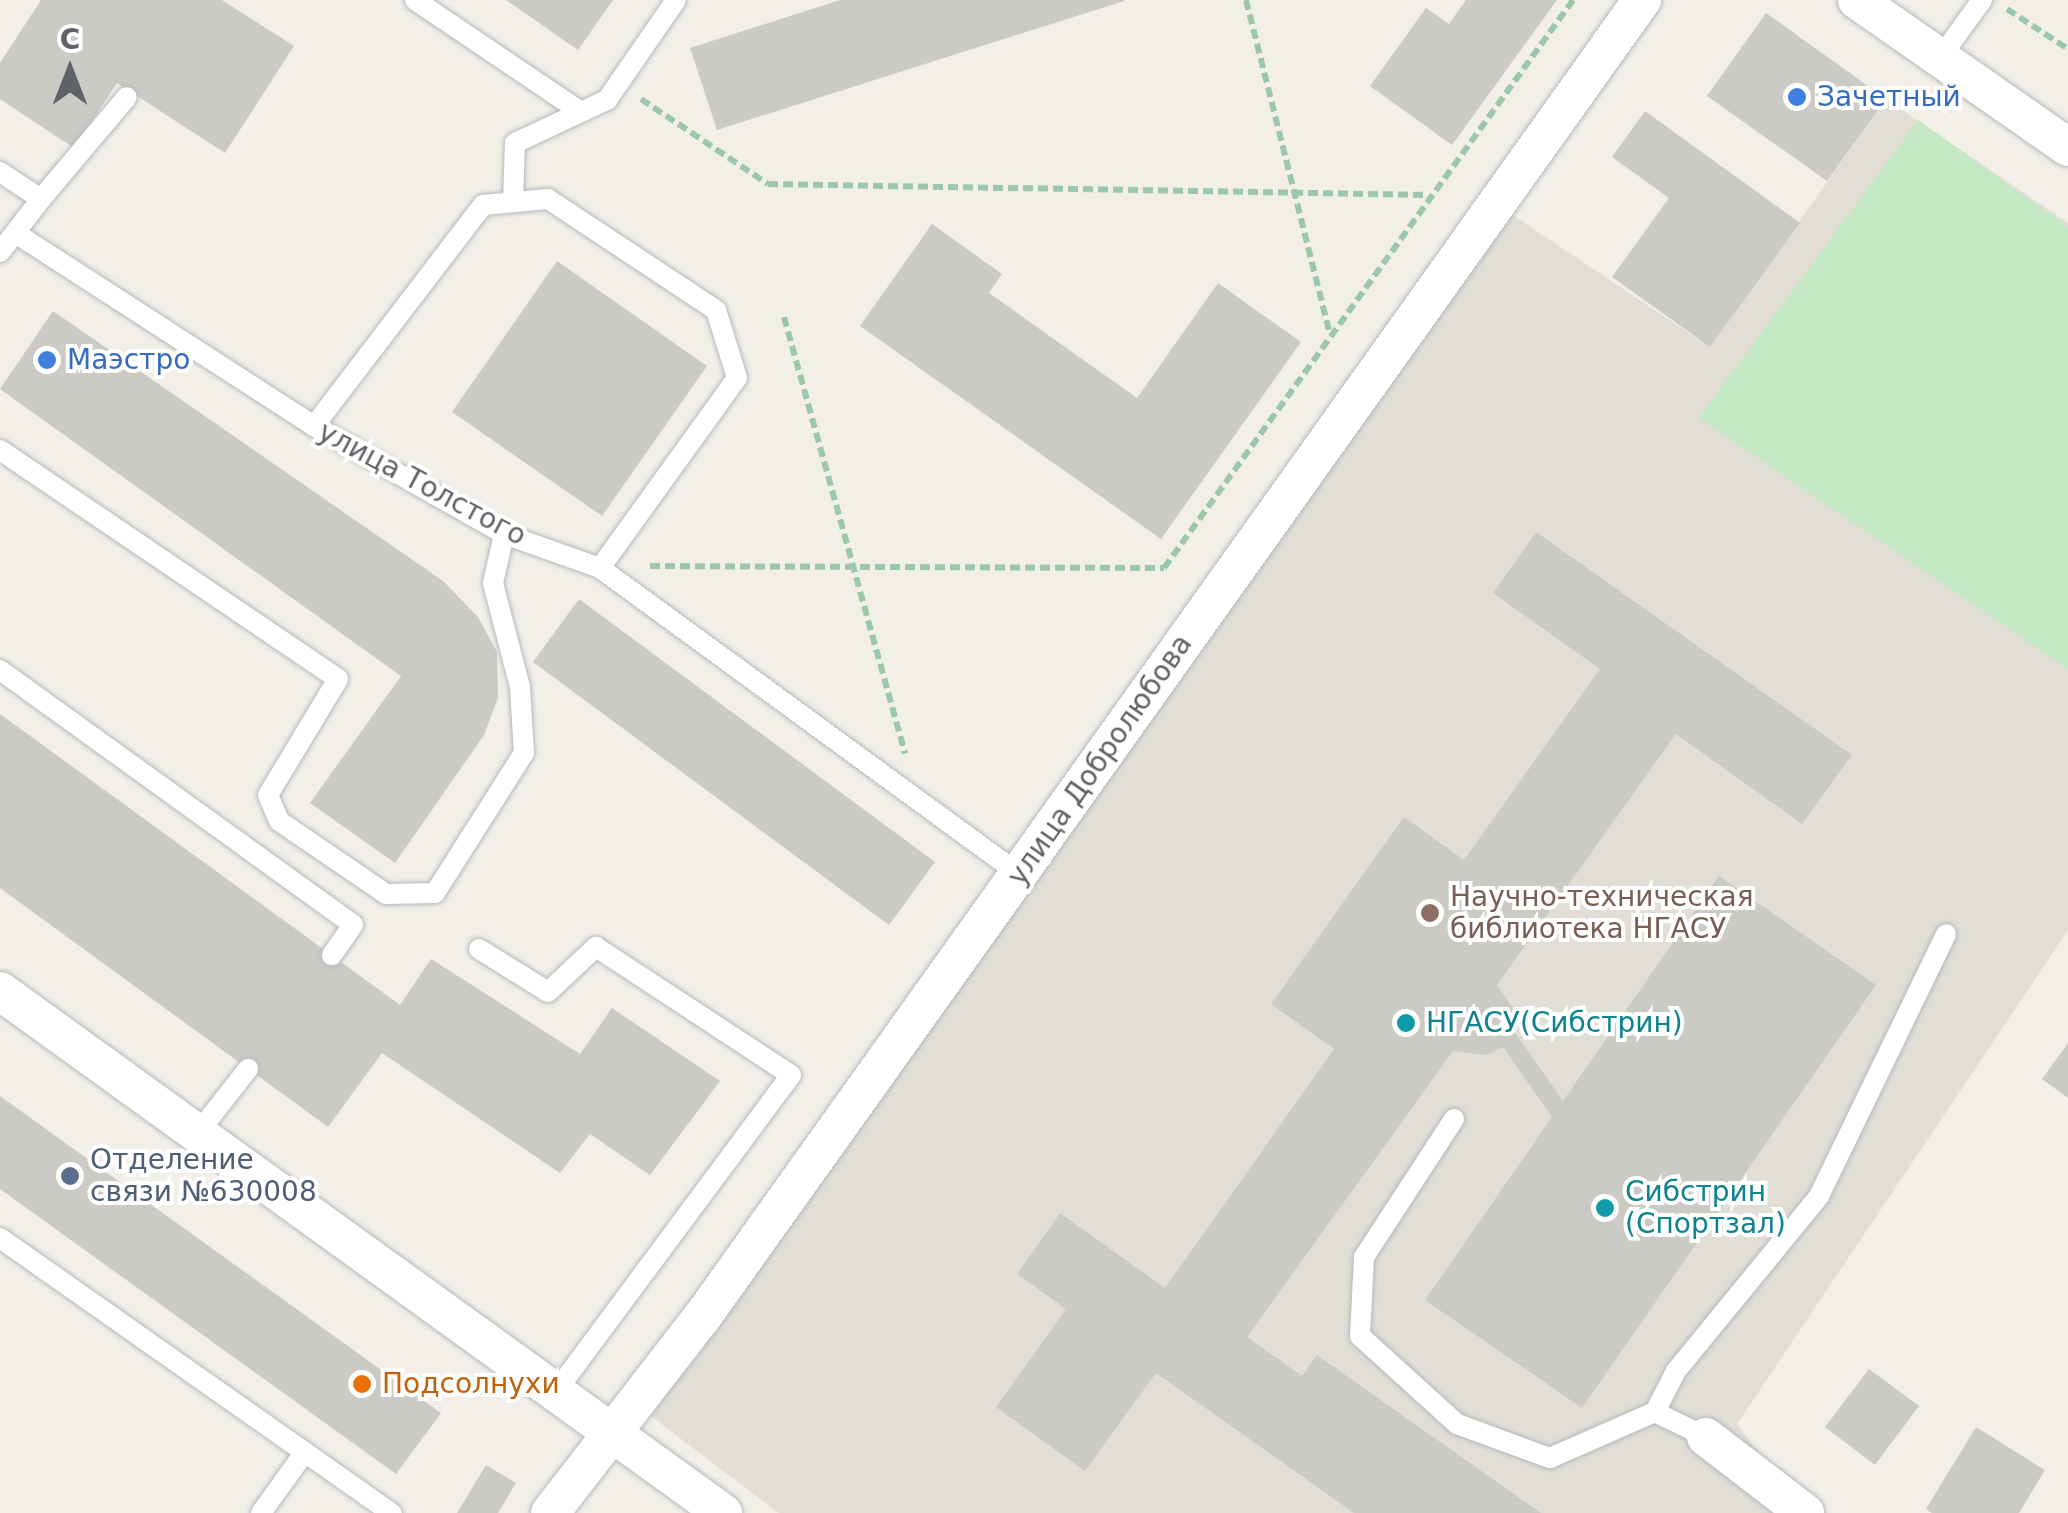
<!DOCTYPE html>
<html>
<head>
<meta charset="utf-8">
<style>
  body { margin:0 }
  #map { position:relative; width:2068px; height:1513px; overflow:hidden; background:#f1efe8; font-family:"DejaVu Sans",sans-serif }
  div>[style] { position:absolute }
  .education>* { inset:0; background:#e1ded6 }
  .green>* { inset:0; background:#c5e8c5 }
  .building>* { inset:0; background:#cccac5 }
  .path>* { height:6px; margin-top:-3px; transform-origin:0; background:repeating-linear-gradient(90deg,#9cc7a9 0 10px,transparent 0 15px) }
  .roads { filter:drop-shadow(0 0 2px #b5b8bc) drop-shadow(0 0 2px #b5b8bc) }
  .service>* { height:20px; margin:-10px; padding:0 10px; transform-origin:10px; border-radius:10px; background:#fff }
  .minor>* { height:38px; margin:-19px; padding:0 19px; transform-origin:19px; border-radius:19px; background:#fff }
  .dots>* { width:28px; height:28px; translate:-50% -50%; box-sizing:border-box; border:5px solid #fff; border-radius:50% }
  span { translate:-50% -50%; white-space:nowrap; text-align:center; line-height:1.15; -webkit-text-stroke:8px #fff; paint-order:stroke }
  .shop-label { font-size:28px; color:#366cbe }
  .left { translate:0 -50%; text-align:left }
  .street-label { font-size:28px; color:#5f6368 }
  .education-label { font-size:28px; color:#785e54 }
  .culture-label { font-size:28px; color:#0d838f }
  .service-label { font-size:28px; color:#4e5e75 }
  .food-label { font-size:28px; color:#c56008 }
  .north { position:absolute; left:20px; top:20px; width:100px; height:100px; -webkit-text-stroke:8px #fff; paint-order:stroke; rotate:0deg; font-size:28px; font-weight:700; line-height:40px; text-align:center; color:#5f6368 }
  .north::after { content:''; display:block; margin:auto; width:35px; height:45px; background:#5f6368; clip-path:polygon(50% 0,100% 100%,50% 72%,0 100%) }
</style>
</head>
<body>
<div id="map">
  <div class="education">
    <div style="clip-path:polygon(1886px 99px,2068px 223px,2068px 930px,1737px 1424px,1787px 1491px,1772px 1513px,779px 1513px,648px 1414px,1496px 204px,1710px 347px)"></div>
  </div>
  <div class="green">
    <div style="clip-path:polygon(1918px 120px,2068px 227px,2068px 669px,1699px 418px)"></div>
  </div>
  <div class="building">
    <div style="clip-path:polygon(41px 0,222px 0,294px 46px,225px 153px,117px 83px,74px 148px,0 99px,0 63px)"></div>
    <div style="clip-path:polygon(506px 0,613px 0,578px 50px)"></div>
    <div style="clip-path:polygon(840px 0,1124px 0,1124px 1px,717px 130px,690px 48px)"></div>
    <div style="clip-path:polygon(1466px 0,1557px 0,1452px 145px,1370px 86px,1426px 8px,1449px 24px)"></div>
    <div style="clip-path:polygon(1766px 13px,1886px 99px,1827px 181px,1707px 96px)"></div>
    <div style="clip-path:polygon(1645px 111px,1800px 223px,1710px 347px,1612px 277px,1669px 198px,1612px 157px)"></div>
    <div style="clip-path:polygon(932px 224px,1002px 274px,989px 293px,1137px 398px,1218px 283px,1301px 342px,1161px 539px,860px 326px)"></div>
    <div style="clip-path:polygon(557px 261px,707px 366px,602px 516px,452px 412px)"></div>
    <div style="clip-path:polygon(53px 311px,443px 581px,478px 617px,497px 652px,498px 698px,484px 735px,395px 863px,310px 803px,401px 676px,0 389px)"></div>
    <div style="clip-path:polygon(1536px 532px,1852px 755px,1802px 824px,1676px 734px,1497px 985px,1517px 1014px,1514px 1031px,1563px 1101px,1719px 876px,1876px 985px,1582px 1408px,1425px 1300px,1552px 1117px,1503px 1047px,1487px 1055px,1453px 1051px,1247px 1337px,1302px 1376px,1317px 1355px,1541px 1513px,1354px 1513px,1156px 1373px,1085px 1471px,996px 1407px,1066px 1309px,1017px 1274px,1060px 1213px,1165px 1288px,1334px 1049px,1271px 1004px,1404px 817px,1464px 860px,1600px 669px,1493px 593px)"></div>
    <div style="clip-path:polygon(579px 599px,935px 862px,889px 925px,533px 662px)"></div>
    <div style="clip-path:polygon(0 714px,400px 1005px,431px 959px,580px 1054px,612px 1008px,720px 1081px,650px 1175px,590px 1134px,560px 1173px,382px 1053px,328px 1127px,0 888px)"></div>
    <div style="clip-path:polygon(2068px 1043px,2068px 1098px,2042px 1079px)"></div>
    <div style="clip-path:polygon(0 1096px,441px 1413px,396px 1474px,0 1189px)"></div>
    <div style="clip-path:polygon(1869px 1369px,1919px 1406px,1875px 1465px,1825px 1427px)"></div>
    <div style="clip-path:polygon(1976px 1427px,2045px 1470px,2019px 1513px,1932px 1513px,1926px 1509px)"></div>
    <div style="clip-path:polygon(486px 1465px,516px 1483px,498px 1513px,457px 1513px)"></div>
  </div>
  <div class="path">
    <div style="left:1246px;top:0;width:341px;rotate:75.9deg"></div>
    <div style="left:2007px;top:9px;width:73px;rotate:33.3deg"></div>
    <div style="left:641px;top:99px;width:153px;rotate:33.8deg"></div>
    <div style="left:768px;top:184px;width:660px;rotate:0.95deg"></div>
    <div style="left:784px;top:317px;width:453px;rotate:74.5deg"></div>
    <div style="left:650px;top:566px;width:514px;rotate:0.22deg"></div>
    <div style="left:1164px;top:568px;width:700px;rotate:-54.24deg"></div>
  </div>
  <div class="roads">
    <div class="service">
      <div style="left:415px;top:0;width:200px;rotate:34deg"></div>
      <div style="left:1940px;top:58px;width:72px;rotate:-54.1deg"></div>
      <div style="left:0;top:172px;width:49px;rotate:33.4deg"></div>
      <div style="left:41px;top:199px;width:67px;rotate:127.7deg"></div>
      <div style="left:41px;top:199px;width:133px;rotate:-49.9deg"></div>
      <div style="left:513px;top:202px;width:59px;rotate:-88.1deg"></div>
      <div style="left:515px;top:143px;width:102px;rotate:-25.1deg"></div>
      <div style="left:607px;top:100px;width:121px;rotate:-55.4deg"></div>
      <div style="left:17px;top:234px;width:354px;rotate:32.9deg"></div>
      <div style="left:314px;top:426px;width:219px;rotate:29.6deg"></div>
      <div style="left:504px;top:534px;width:102px;rotate:19.5deg"></div>
      <div style="left:600px;top:568px;width:519px;rotate:36.14deg"></div>
      <div style="left:314px;top:426px;width:278px;rotate:-52.6deg"></div>
      <div style="left:483px;top:205px;width:65px;rotate:-5.3deg"></div>
      <div style="left:548px;top:199px;width:201px;rotate:33.5deg"></div>
      <div style="left:716px;top:310px;width:71px;rotate:72.8deg"></div>
      <div style="left:737px;top:378px;width:234px;rotate:125.8deg"></div>
      <div style="left:0;top:450px;width:408px;rotate:34.1deg"></div>
      <div style="left:338px;top:679px;width:135px;rotate:121.1deg"></div>
      <div style="left:268px;top:795px;width:28px;rotate:67deg"></div>
      <div style="left:279px;top:821px;width:130px;rotate:34.3deg"></div>
      <div style="left:386px;top:894px;width:49px;rotate:-1.2deg"></div>
      <div style="left:435px;top:893px;width:166px;rotate:-57.6deg"></div>
      <div style="left:524px;top:753px;width:66px;rotate:-93.5deg"></div>
      <div style="left:520px;top:687px;width:107px;rotate:-104.6deg"></div>
      <div style="left:493px;top:583px;width:50px;rotate:-77.3deg"></div>
      <div style="left:0;top:670px;width:435px;rotate:35.8deg"></div>
      <div style="left:353px;top:925px;width:37px;rotate:125deg"></div>
      <div style="left:479px;top:949px;width:81px;rotate:31.9deg"></div>
      <div style="left:548px;top:992px;width:66px;rotate:-43.2deg"></div>
      <div style="left:596px;top:947px;width:233px;rotate:33.3deg"></div>
      <div style="left:791px;top:1075px;width:396px;rotate:126.6deg"></div>
      <div style="left:1454px;top:1119px;width:165px;rotate:123.1deg"></div>
      <div style="left:1364px;top:1257px;width:79px;rotate:92.9deg"></div>
      <div style="left:1360px;top:1336px;width:131px;rotate:42.2deg"></div>
      <div style="left:1457px;top:1424px;width:99px;rotate:20.1deg"></div>
      <div style="left:1550px;top:1458px;width:115px;rotate:-23.7deg"></div>
      <div style="left:197px;top:1134px;width:83px;rotate:-51.9deg"></div>
      <div style="left:0;top:1238px;width:479px;rotate:35.1deg"></div>
      <div style="left:1706px;top:1437px;width:57px;rotate:-153.9deg"></div>
      <div style="left:1655px;top:1412px;width:46px;rotate:-62.9deg"></div>
      <div style="left:1676px;top:1371px;width:226px;rotate:-50.7deg"></div>
      <div style="left:1819px;top:1196px;width:291px;rotate:-64.1deg"></div>
      <div style="left:261px;top:1513px;width:75px;rotate:-54.2deg"></div>
    </div>
    <div class="minor">
      <div style="left:1857px;top:0;width:257px;rotate:34.9deg"></div>
      <div style="left:0;top:991px;width:892px;rotate:35.83deg"></div>
      <div style="left:1706px;top:1437px;width:125px;rotate:37.5deg"></div>
      <div style="left:550px;top:1513px;width:249px;rotate:-52.2deg"></div>
      <div style="left:703px;top:1316px;width:1617px;rotate:-54.49deg"></div>
    </div>
  </div>
  <div class="dots">
    <div style="left:1797px;top:97px;background:#3f7fe0"></div>
    <div style="left:47px;top:360px;background:#3f7fe0"></div>
    <div style="left:1430px;top:913px;background:#8d6e63"></div>
    <div style="left:1406px;top:1023px;background:#0f9aa8"></div>
    <div style="left:70px;top:1176px;background:#5c6f8a"></div>
    <div style="left:1605px;top:1208px;background:#0f9aa8"></div>
    <div style="left:362px;top:1384px;background:#e8710a"></div>
  </div>
  <div class="shop-label">
    <span class="left" style="left:1817px;top:97px">Зачетный</span>
    <span class="left" style="left:67px;top:360px">Маэстро</span>
  </div>
  <div class="street-label">
    <span style="left:422px;top:484px;rotate:28deg">улица Толстого</span>
    <span style="left:1100px;top:760px;rotate:-55deg">улица Добролюбова</span>
  </div>
  <div class="education-label">
    <span class="left" style="left:1450px;top:913px">Научно-техническая<br>библиотека НГАСУ</span>
  </div>
  <div class="culture-label">
    <span class="left" style="left:1426px;top:1023px">НГАСУ(Сибстрин)</span>
    <span class="left" style="left:1625px;top:1208px">Сибстрин<br>(Спортзал)</span>
  </div>
  <div class="service-label">
    <span class="left" style="left:90px;top:1176px">Отделение<br>связи №630008</span>
  </div>
  <div class="food-label">
    <span class="left" style="left:382px;top:1384px">Подсолнухи</span>
  </div>
  <div class="north">С</div>
</div>
</body>
</html>
